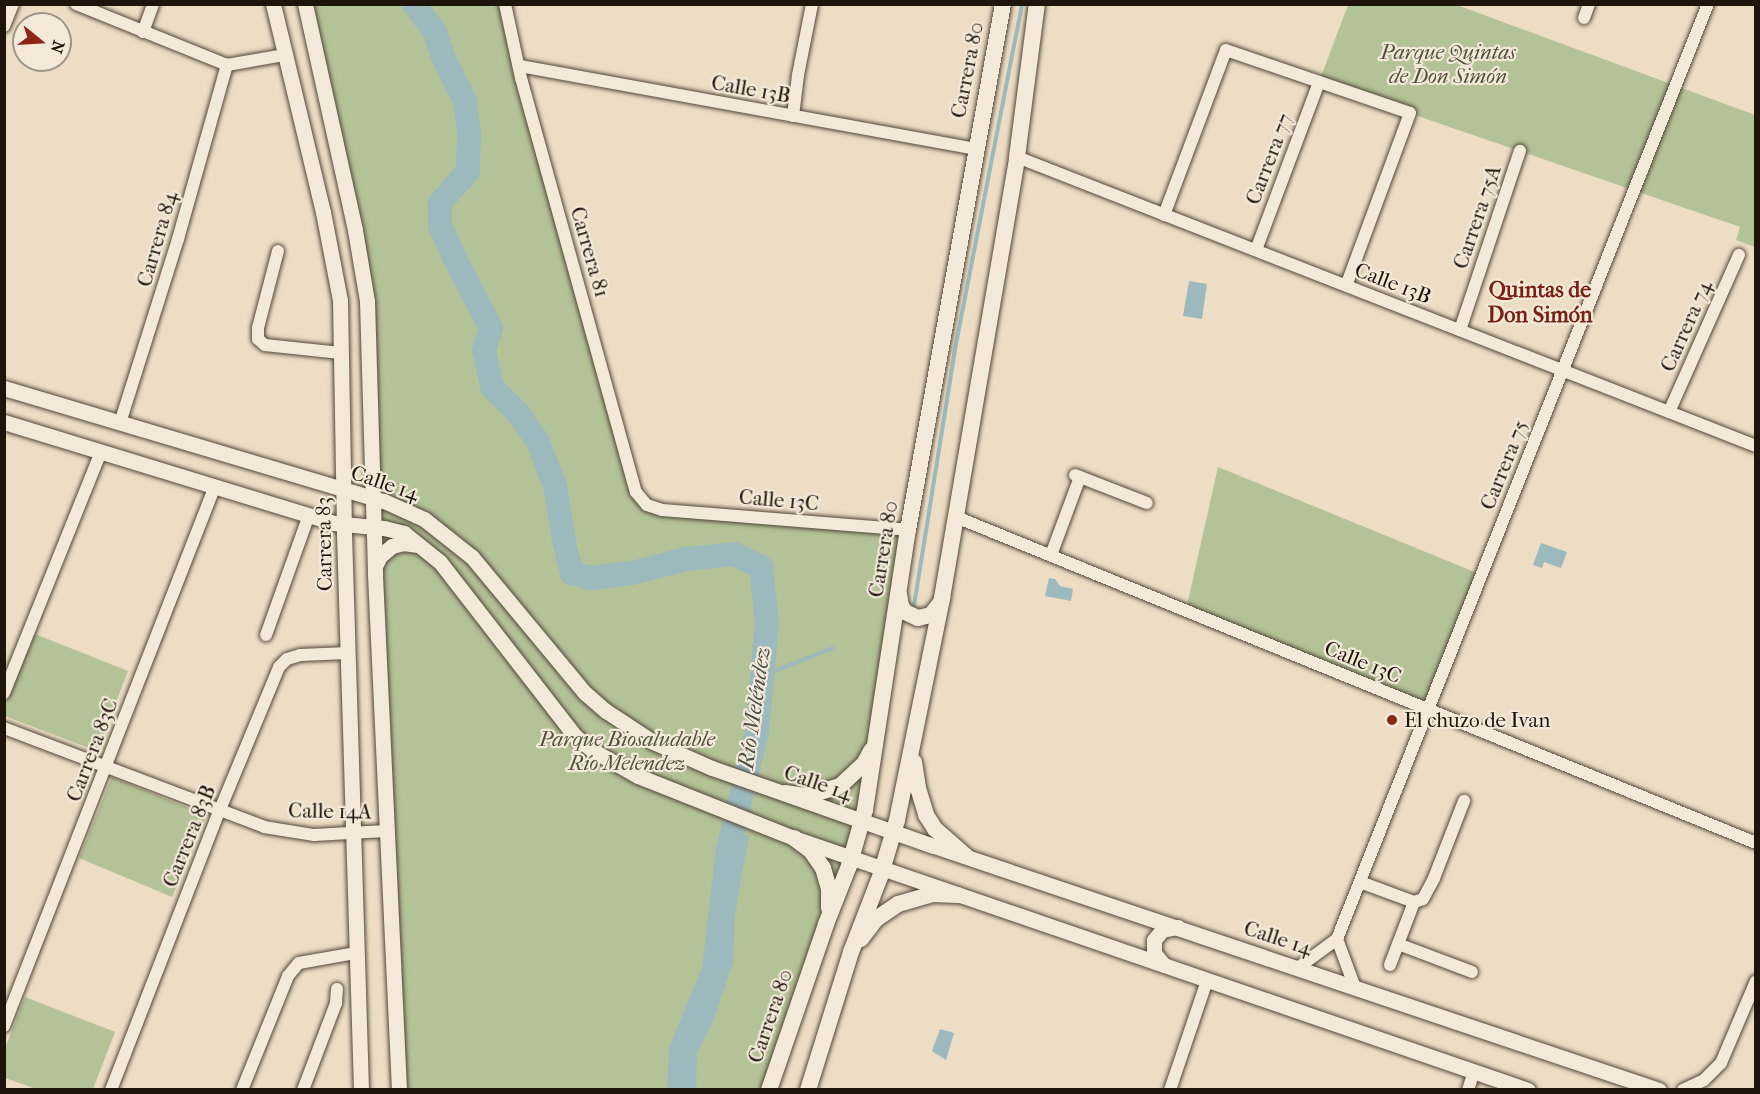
<!DOCTYPE html>
<html>
<head>
<meta charset="utf-8">
<style>
  body { margin:0 }
  #map { position:relative; width:1760px; height:1094px; overflow:hidden; background:#ecddc4; font-family:"IM FELL French Canon",serif }
  div>[style] { position:absolute }
  .green>* { inset:0; background:#b4c297 }
  .water>* { inset:0; background:#9cbabd }
  .stream>* { height:4px; margin:-2px; padding:0 2px; transform-origin:2px; border-radius:2px; background:#9cbabd }
  .river>* { height:24px; margin:-12px; padding:0 12px; transform-origin:12px; border-radius:12px; background:#9cbabd }
  .roads { filter:drop-shadow(0 0 2px #524639) drop-shadow(0 0 2px #524639) }
  .minor>* { height:12px; margin:-6px; padding:0 6px; transform-origin:6px; border-radius:6px; background:#f3e9d9 }
  .tertiary>* { height:15px; margin:-7.5px; padding:0 7.5px; transform-origin:7.5px; border-radius:7.5px; background:#f3e9d9 }
  .secondary>* { height:16px; margin:-8px; padding:0 8px; transform-origin:8px; border-radius:8px; background:#f3e9d9 }
  .dots>* { width:16px; height:16px; translate:-50% -50%; box-sizing:border-box; border:3px solid #f3e9d9; border-radius:50% }
  span { translate:-50% -50%; white-space:nowrap; text-align:center; line-height:1.15; -webkit-text-stroke:4.5px #f3e9d9; paint-order:stroke }
  .park-label { font-size:21px; color:#52513c; font-style:italic }
  .street-label { font-size:21px; color:#1e140b }
  .poi-label { font-size:21px; color:#1e140b }
  .left { translate:0 -50%; text-align:left }
  .neighbourhood-label { font-size:22px; color:#7a1f14; font-weight:700 }
  .water-label { font-size:22px; color:#4a4e49; font-style:italic }
  .frame { position:absolute; inset:0; border:6px solid #1e140b; pointer-events:none }
  .north { position:absolute; left:12px; top:12px; width:60px; height:60px; box-sizing:border-box; background:#f3e9d9; border:2px solid #9e9487; border-radius:50%; rotate:108deg; font-size:16px; font-weight:700; line-height:24px; text-align:center; color:#1e140b }
  .north::after { content:''; display:block; margin:auto; width:21px; height:27px; background:#8f2418; clip-path:polygon(50% 0,100% 100%,50% 72%,0 100%) }
</style>
</head>
<body>
<div id="map">
  <div class="green">
    <div style="clip-path:polygon(305px 5px,505px 5px,636px 492px,647px 505px,908px 530px,871px 775px,769px 1089px,399px 1089px,369px 327px)"></div>
    <div style="clip-path:polygon(1348px 5px,1457px 5px,1755px 115px,1755px 247px,1736px 240px,1740px 227px,1319px 82px)"></div>
    <div style="clip-path:polygon(1218px 467px,1482px 575px,1429px 709px,1186px 610px)"></div>
    <div style="clip-path:polygon(35px 634px,128px 671px,97px 751px,5px 716px,5px 704px)"></div>
    <div style="clip-path:polygon(112px 777px,206px 815px,172px 897px,79px 858px)"></div>
    <div style="clip-path:polygon(25px 997px,115px 1032px,93px 1089px,36px 1089px,5px 1078px,5px 1048px)"></div>
  </div>
  <div class="water">
    <div style="clip-path:polygon(1189px 281px,1207px 284px,1202px 319px,1183px 316px)"></div>
    <div style="clip-path:polygon(1541px 543px,1567px 552px,1561px 568px,1544px 562px,1542px 568px,1533px 565px)"></div>
    <div style="clip-path:polygon(1049px 578px,1055px 579px,1060px 586px,1073px 589px,1071px 601px,1045px 596px)"></div>
    <div style="clip-path:polygon(738px 833px,749px 836px,735px 914px,733px 963px,714px 1019px,697px 1053px,696px 1089px,685px 1089px,689px 1047px,719px 973px)"></div>
    <div style="clip-path:polygon(940px 1029px,954px 1033px,946px 1060px,932px 1051px)"></div>
  </div>
  <div class="stream">
    <div style="left:913px;top:612px;width:266px;rotate:-80.9deg"></div>
    <div style="left:955px;top:349px;width:351px;rotate:-79deg"></div>
    <div style="left:762px;top:676px;width:76px;rotate:-21.5deg"></div>
  </div>
  <div class="river">
    <div style="left:414px;top:4px;width:35px;rotate:53deg"></div>
    <div style="left:435px;top:32px;width:26px;rotate:72deg"></div>
    <div style="left:443px;top:57px;width:49px;rotate:63.4deg"></div>
    <div style="left:465px;top:101px;width:35px;rotate:83deg"></div>
    <div style="left:469px;top:136px;width:35px;rotate:92deg"></div>
    <div style="left:468px;top:171px;width:43px;rotate:131.2deg"></div>
    <div style="left:440px;top:203px;width:22px;rotate:90deg"></div>
    <div style="left:440px;top:225px;width:35px;rotate:66deg"></div>
    <div style="left:454px;top:257px;width:80px;rotate:62.5deg"></div>
    <div style="left:491px;top:328px;width:24px;rotate:107deg"></div>
    <div style="left:484px;top:351px;width:37px;rotate:77deg"></div>
    <div style="left:492px;top:387px;width:37px;rotate:45deg"></div>
    <div style="left:518px;top:413px;width:35px;rotate:55deg"></div>
    <div style="left:538px;top:442px;width:47px;rotate:68.9deg"></div>
    <div style="left:555px;top:486px;width:60px;rotate:80.4deg"></div>
    <div style="left:567px;top:554px;width:20px;rotate:75deg"></div>
    <div style="left:572px;top:573px;width:20px;rotate:15deg"></div>
    <div style="left:591px;top:578px;width:41px;rotate:-7deg"></div>
    <div style="left:632px;top:573px;width:56px;rotate:-14.5deg"></div>
    <div style="left:686px;top:559px;width:48px;rotate:-5.9deg"></div>
    <div style="left:734px;top:554px;width:30px;rotate:26deg"></div>
    <div style="left:761px;top:567px;width:56px;rotate:83.9deg"></div>
    <div style="left:767px;top:623px;width:109px;rotate:95.2deg"></div>
    <div style="left:757px;top:732px;width:121px;rotate:103.9deg"></div>
    <div style="left:728px;top:849px;width:122px;rotate:96.6deg"></div>
    <div style="left:714px;top:970px;width:87px;rotate:112.4deg"></div>
    <div style="left:681px;top:1050px;width:40px;rotate:92.9deg"></div>
  </div>
  <div class="roads">
    <div class="minor">
      <div style="left:76px;top:4px;width:163px;rotate:22deg"></div>
      <div style="left:227px;top:65px;width:59px;rotate:-9.8deg"></div>
      <div style="left:505px;top:4px;width:76px;rotate:77.8deg"></div>
      <div style="left:521px;top:78px;width:430px;rotate:74.5deg"></div>
      <div style="left:636px;top:492px;width:17px;rotate:50deg"></div>
      <div style="left:647px;top:505px;width:16px;rotate:18deg"></div>
      <div style="left:662px;top:510px;width:247px;rotate:4.6deg"></div>
      <div style="left:1584px;top:18px;width:15px;rotate:-70deg"></div>
      <div style="left:4px;top:26px;width:24px;rotate:-68deg"></div>
      <div style="left:143px;top:32px;width:30px;rotate:-70deg"></div>
      <div style="left:520px;top:66px;width:463px;rotate:10.3deg"></div>
      <div style="left:793px;top:116px;width:41px;rotate:-83deg"></div>
      <div style="left:798px;top:75px;width:72px;rotate:-78.8deg"></div>
      <div style="left:1017px;top:157px;width:793px;rotate:21.36deg"></div>
      <div style="left:1164px;top:215px;width:176px;rotate:-69.4deg"></div>
      <div style="left:1226px;top:50px;width:194px;rotate:18.9deg"></div>
      <div style="left:1410px;top:113px;width:184px;rotate:110.3deg"></div>
      <div style="left:1256px;top:250px;width:179px;rotate:-69.4deg"></div>
      <div style="left:278px;top:251px;width:80px;rotate:104.6deg"></div>
      <div style="left:258px;top:328px;width:11px;rotate:90deg"></div>
      <div style="left:258px;top:339px;width:9px;rotate:41deg"></div>
      <div style="left:265px;top:345px;width:76px;rotate:6deg"></div>
      <div style="left:1460px;top:330px;width:189px;rotate:-71.5deg"></div>
      <div style="left:1669px;top:412px;width:172px;rotate:-66deg"></div>
      <div style="left:120px;top:423px;width:193px;rotate:-72.5deg"></div>
      <div style="left:178px;top:239px;width:181px;rotate:-74.3deg"></div>
      <div style="left:1075px;top:475px;width:77px;rotate:21.3deg"></div>
      <div style="left:956px;top:517px;width:864px;rotate:22.17deg"></div>
      <div style="left:1051px;top:555px;width:83px;rotate:-69.6deg"></div>
      <div style="left:266px;top:635px;width:127px;rotate:-70.3deg"></div>
      <div style="left:4px;top:693px;width:260px;rotate:-68.1deg"></div>
      <div style="left:4px;top:728px;width:278px;rotate:20.8deg"></div>
      <div style="left:264px;top:827px;width:51px;rotate:9.1deg"></div>
      <div style="left:314px;top:835px;width:72px;rotate:-3.2deg"></div>
      <div style="left:1360px;top:882px;width:58px;rotate:20.3deg"></div>
      <div style="left:1414px;top:902px;width:9px;rotate:-18deg"></div>
      <div style="left:1423px;top:899px;width:24px;rotate:-62deg"></div>
      <div style="left:1434px;top:878px;width:83px;rotate:-68.7deg"></div>
      <div style="left:1337px;top:939px;width:49px;rotate:69.7deg"></div>
      <div style="left:1398px;top:944px;width:79px;rotate:20.7deg"></div>
      <div style="left:1390px;top:965px;width:67px;rotate:-69.1deg"></div>
      <div style="left:1299px;top:967px;width:47px;rotate:-36.4deg"></div>
      <div style="left:1337px;top:939px;width:1006px;rotate:-68.36deg"></div>
      <div style="left:4px;top:1026px;width:580px;rotate:-68.66deg"></div>
      <div style="left:111px;top:1090px;width:298px;rotate:-68.8deg"></div>
      <div style="left:219px;top:812px;width:157px;rotate:-67.5deg"></div>
      <div style="left:279px;top:667px;width:11px;rotate:-45deg"></div>
      <div style="left:287px;top:659px;width:14px;rotate:-17deg"></div>
      <div style="left:300px;top:655px;width:48px;rotate:-2.4deg"></div>
      <div style="left:242px;top:1090px;width:123px;rotate:-68deg"></div>
      <div style="left:288px;top:976px;width:17px;rotate:-50deg"></div>
      <div style="left:299px;top:963px;width:58px;rotate:-10deg"></div>
      <div style="left:303px;top:1090px;width:93px;rotate:-69.2deg"></div>
      <div style="left:336px;top:1003px;width:14px;rotate:-86deg"></div>
      <div style="left:1170px;top:1090px;width:115px;rotate:-71.3deg"></div>
      <div style="left:1468px;top:1090px;width:20px;rotate:-72deg"></div>
      <div style="left:1683px;top:1090px;width:23px;rotate:-25deg"></div>
      <div style="left:1704px;top:1080px;width:24px;rotate:-45deg"></div>
      <div style="left:1721px;top:1063px;width:89px;rotate:-66.9deg"></div>
    </div>
    <div class="tertiary">
      <div style="left:273px;top:4px;width:214px;rotate:76.5deg"></div>
      <div style="left:323px;top:212px;width:90px;rotate:79.1deg"></div>
      <div style="left:340px;top:300px;width:233px;rotate:89deg"></div>
      <div style="left:344px;top:533px;width:557px;rotate:88.25deg"></div>
      <div style="left:305px;top:4px;width:231px;rotate:77.5deg"></div>
      <div style="left:355px;top:230px;width:72px;rotate:80.4deg"></div>
      <div style="left:367px;top:301px;width:274px;rotate:88.3deg"></div>
      <div style="left:375px;top:575px;width:516px;rotate:87.33deg"></div>
      <div style="left:4px;top:388px;width:396px;rotate:16.6deg"></div>
      <div style="left:384px;top:501px;width:44px;rotate:24.2deg"></div>
      <div style="left:424px;top:519px;width:61px;rotate:38.4deg"></div>
      <div style="left:472px;top:557px;width:177px;rotate:50.3deg"></div>
      <div style="left:585px;top:693px;width:28px;rotate:41deg"></div>
      <div style="left:606px;top:711px;width:56px;rotate:33.4deg"></div>
      <div style="left:653px;top:742px;width:64px;rotate:23.8deg"></div>
      <div style="left:712px;top:768px;width:235px;rotate:19.4deg"></div>
      <div style="left:934px;top:846px;width:765px;rotate:18.6deg"></div>
      <div style="left:4px;top:422px;width:345px;rotate:17deg"></div>
      <div style="left:334px;top:523px;width:50px;rotate:5.7deg"></div>
      <div style="left:384px;top:528px;width:21px;rotate:14deg"></div>
      <div style="left:404px;top:533px;width:46px;rotate:38.9deg"></div>
      <div style="left:440px;top:562px;width:220px;rotate:52.2deg"></div>
      <div style="left:575px;top:736px;width:22px;rotate:39deg"></div>
      <div style="left:592px;top:750px;width:53px;rotate:29.5deg"></div>
      <div style="left:638px;top:776px;width:168px;rotate:21.7deg"></div>
      <div style="left:794px;top:838px;width:776px;rotate:18.95deg"></div>
      <div style="left:375px;top:566px;width:11px;rotate:-63deg"></div>
      <div style="left:380px;top:556px;width:16px;rotate:-40deg"></div>
      <div style="left:392px;top:546px;width:11px;rotate:-15deg"></div>
      <div style="left:403px;top:543px;width:15px;rotate:8deg"></div>
      <div style="left:1164px;top:965px;width:16px;rotate:-130deg"></div>
      <div style="left:1154px;top:953px;width:13px;rotate:-90deg"></div>
      <div style="left:1154px;top:940px;width:13px;rotate:-51deg"></div>
      <div style="left:1162px;top:930px;width:16px;rotate:-11deg"></div>
    </div>
    <div class="secondary">
      <div style="left:899px;top:594px;width:12px;rotate:81deg"></div>
      <div style="left:901px;top:606px;width:7px;rotate:56deg"></div>
      <div style="left:905px;top:612px;width:14px;rotate:25deg"></div>
      <div style="left:918px;top:618px;width:13px;rotate:-13deg"></div>
      <div style="left:931px;top:615px;width:16px;rotate:-52deg"></div>
      <div style="left:914px;top:762px;width:26px;rotate:81deg"></div>
      <div style="left:918px;top:788px;width:28px;rotate:73deg"></div>
      <div style="left:926px;top:815px;width:17px;rotate:57deg"></div>
      <div style="left:935px;top:829px;width:41px;rotate:41.1deg"></div>
      <div style="left:785px;top:793px;width:22px;rotate:8deg"></div>
      <div style="left:807px;top:796px;width:34px;rotate:-17deg"></div>
      <div style="left:840px;top:786px;width:33px;rotate:-43deg"></div>
      <div style="left:864px;top:764px;width:15px;rotate:-62deg"></div>
      <div style="left:794px;top:838px;width:21px;rotate:37deg"></div>
      <div style="left:811px;top:851px;width:21px;rotate:55deg"></div>
      <div style="left:823px;top:868px;width:22px;rotate:74deg"></div>
      <div style="left:829px;top:889px;width:19px;rotate:90deg"></div>
      <div style="left:861px;top:939px;width:25px;rotate:-53deg"></div>
      <div style="left:876px;top:919px;width:27px;rotate:-34deg"></div>
      <div style="left:898px;top:904px;width:35px;rotate:-16deg"></div>
      <div style="left:932px;top:894px;width:26px;rotate:2deg"></div>
      <div style="left:769px;top:1090px;width:176px;rotate:-71deg"></div>
      <div style="left:826px;top:924px;width:62px;rotate:-68.4deg"></div>
      <div style="left:849px;top:866px;width:58px;rotate:-74.1deg"></div>
      <div style="left:865px;top:810px;width:283px;rotate:-81.3deg"></div>
      <div style="left:908px;top:530px;width:535px;rotate:-79.76deg"></div>
      <div style="left:808px;top:1090px;width:145px;rotate:-72.7deg"></div>
      <div style="left:851px;top:952px;width:80px;rotate:-68.9deg"></div>
      <div style="left:880px;top:877px;width:59px;rotate:-73.4deg"></div>
      <div style="left:897px;top:820px;width:227px;rotate:-78.5deg"></div>
      <div style="left:942px;top:598px;width:447px;rotate:-80.3deg"></div>
      <div style="left:1017px;top:157px;width:154px;rotate:-82.6deg"></div>
    </div>
  </div>
  <div class="dots">
    <div style="left:1392px;top:720px;background:#8f2418"></div>
  </div>
  <div class="park-label">
    <span style="left:1448px;top:64px">Parque Quintas<br>de Don Simón</span>
    <span style="left:627px;top:751px">Parque Biosaludable<br>Río Melendez</span>
  </div>
  <div class="street-label">
    <span style="left:967px;top:70px;rotate:-79deg">Carrera 80</span>
    <span style="left:751px;top:89px;rotate:10deg">Calle 13B</span>
    <span style="left:1269px;top:159px;rotate:-69deg">Carrera 77</span>
    <span style="left:1477px;top:217px;rotate:-71deg">Carrera 75A</span>
    <span style="left:157px;top:239px;rotate:-74deg">Carrera 84</span>
    <span style="left:590px;top:252px;rotate:74deg">Carrera 81</span>
    <span style="left:1393px;top:283px;rotate:21deg">Calle 13B</span>
    <span style="left:1686px;top:326px;rotate:-66deg">Carrera 74</span>
    <span style="left:1504px;top:465px;rotate:-68deg">Carrera 75</span>
    <span style="left:385px;top:483px;rotate:19deg">Calle 14</span>
    <span style="left:779px;top:500px;rotate:5deg">Calle 13C</span>
    <span style="left:324px;top:544px;rotate:-91deg">Carrera 83</span>
    <span style="left:883px;top:549px;rotate:-81deg">Carrera 80</span>
    <span style="left:1363px;top:662px;rotate:22deg">Calle 13C</span>
    <span style="left:92px;top:750px;rotate:-69deg">Carrera 83C</span>
    <span style="left:818px;top:783px;rotate:19deg">Calle 14</span>
    <span style="left:330px;top:811px;rotate:1deg">Calle 14A</span>
    <span style="left:189px;top:836px;rotate:-68deg">Carrera 83B</span>
    <span style="left:1278px;top:938px;rotate:18deg">Calle 14</span>
    <span style="left:770px;top:1016px;rotate:-71deg">Carrera 80</span>
  </div>
  <div class="poi-label">
    <span class="left" style="left:1404px;top:720px">El chuzo de Ivan</span>
  </div>
  <div class="neighbourhood-label">
    <span style="left:1540px;top:303px">Quintas de<br>Don Simón</span>
  </div>
  <div class="water-label">
    <span style="left:755px;top:708px;rotate:-82deg">Río Meléndez</span>
  </div>
  <div class="frame"></div>
  <div class="north">N</div>
</div>
</body>
</html>
